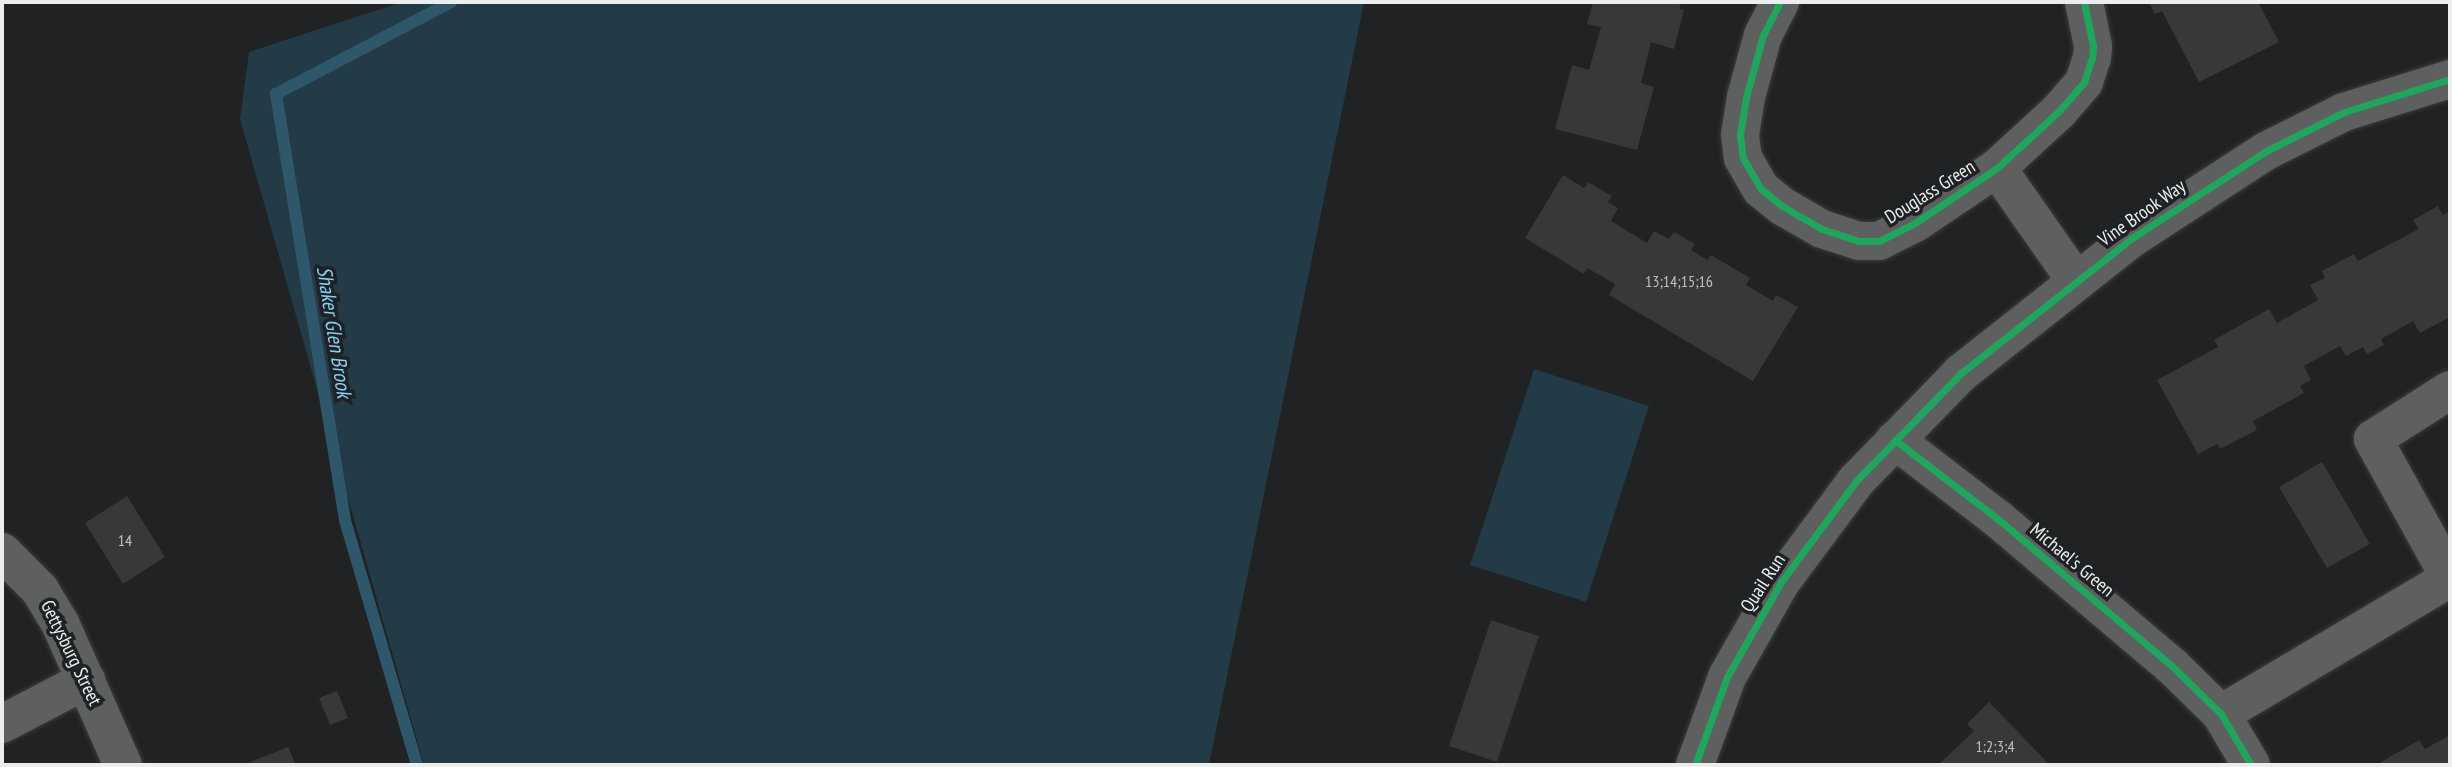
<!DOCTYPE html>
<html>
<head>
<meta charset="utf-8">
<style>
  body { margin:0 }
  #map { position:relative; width:2452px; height:767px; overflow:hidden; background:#202223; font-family:"PT Sans Narrow",sans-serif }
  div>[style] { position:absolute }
  .green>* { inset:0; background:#233a47 }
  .stream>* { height:12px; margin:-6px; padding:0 6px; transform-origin:6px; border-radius:6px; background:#2f576c }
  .building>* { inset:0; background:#363839 }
  .roads { filter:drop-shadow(0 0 2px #3b3c3d) drop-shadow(0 0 2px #3b3c3d) }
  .street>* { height:38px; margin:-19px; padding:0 19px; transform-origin:19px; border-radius:19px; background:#5e5f5f }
  .cycleway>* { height:7px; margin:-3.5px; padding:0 3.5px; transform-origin:3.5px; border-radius:3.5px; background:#20a55d }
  span { translate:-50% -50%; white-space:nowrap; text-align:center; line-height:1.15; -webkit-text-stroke:7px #1f2224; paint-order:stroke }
  .number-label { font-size:16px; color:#bec0c1 }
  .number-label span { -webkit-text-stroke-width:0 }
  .street-label { font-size:19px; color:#ebedee }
  .water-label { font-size:21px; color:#87cef6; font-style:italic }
  .frame { position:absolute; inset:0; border:4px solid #ebedee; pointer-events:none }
</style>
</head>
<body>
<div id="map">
  <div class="green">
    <div style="clip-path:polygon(402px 2px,1364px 2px,1209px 765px,424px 765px,240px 119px,249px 52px)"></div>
    <div style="clip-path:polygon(1534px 369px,1649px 406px,1586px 602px,1470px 565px)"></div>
  </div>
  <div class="stream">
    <div style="left:417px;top:765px;width:255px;rotate:-106.4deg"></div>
    <div style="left:345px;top:520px;width:432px;rotate:-99.2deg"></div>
    <div style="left:276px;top:94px;width:198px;rotate:-27.7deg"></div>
  </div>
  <div class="building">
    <div style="clip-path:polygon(1593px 2px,1681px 2px,1679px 9px,1684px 10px,1674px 49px,1651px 42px,1641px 83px,1654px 87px,1637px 150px,1555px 129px,1572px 65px,1589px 70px,1601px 27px,1587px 24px)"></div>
    <div style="clip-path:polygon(2149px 2px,2258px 2px,2279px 42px,2199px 82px,2162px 11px,2155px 14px)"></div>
    <div style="clip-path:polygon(1563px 175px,1584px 188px,1588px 182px,1612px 196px,1608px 202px,1618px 208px,1611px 221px,1647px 243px,1654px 231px,1669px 239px,1674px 232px,1695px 244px,1691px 250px,1707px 260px,1711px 255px,1750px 278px,1746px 285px,1773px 301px,1776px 295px,1798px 307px,1753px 381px,1609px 295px,1615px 284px,1587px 268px,1584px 274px,1525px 238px)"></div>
    <div style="clip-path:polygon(2438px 206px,2443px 215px,2450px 211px,2450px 317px,2420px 333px,2413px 321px,2381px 339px,2384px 345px,2367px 354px,2363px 347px,2346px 356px,2340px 346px,2304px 366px,2311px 380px,2300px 386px,2304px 393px,2253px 421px,2257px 430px,2220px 449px,2217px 444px,2198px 454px,2157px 380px,2218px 347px,2214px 340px,2269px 309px,2277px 323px,2318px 300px,2310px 285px,2325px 278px,2322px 271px,2354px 254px,2358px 261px,2419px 229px,2413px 220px)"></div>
    <div style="clip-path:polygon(2322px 462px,2370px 544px,2327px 568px,2279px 487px)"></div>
    <div style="clip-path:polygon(127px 496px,165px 557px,123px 584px,85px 523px)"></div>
    <div style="clip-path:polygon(1491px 620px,1539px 636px,1497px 762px,1449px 746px)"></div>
    <div style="clip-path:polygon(337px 691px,348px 718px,330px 725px,319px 698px)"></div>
    <div style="clip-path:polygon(1989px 702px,2047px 762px,2044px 765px,1938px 765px,1974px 731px,1967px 724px)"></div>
    <div style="clip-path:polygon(2450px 735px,2450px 765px,2376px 765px,2419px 740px,2425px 749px)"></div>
    <div style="clip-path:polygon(288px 747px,296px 765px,243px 765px)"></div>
  </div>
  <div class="roads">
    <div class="street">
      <div style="left:1780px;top:2px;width:37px;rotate:117deg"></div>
      <div style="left:1763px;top:35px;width:64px;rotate:105.3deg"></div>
      <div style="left:1746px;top:97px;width:38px;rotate:99deg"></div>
      <div style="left:1740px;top:135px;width:23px;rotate:83deg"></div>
      <div style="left:1743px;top:158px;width:36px;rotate:60deg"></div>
      <div style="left:1761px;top:189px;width:27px;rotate:39deg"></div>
      <div style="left:1782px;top:206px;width:46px;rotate:29.9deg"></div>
      <div style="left:1822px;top:229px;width:39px;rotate:18deg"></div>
      <div style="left:1859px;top:241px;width:20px"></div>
      <div style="left:1879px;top:241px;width:40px;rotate:-26.6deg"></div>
      <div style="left:1915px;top:223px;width:99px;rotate:-33.9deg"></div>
      <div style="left:1997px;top:168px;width:84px;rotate:-42.6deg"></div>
      <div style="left:2059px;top:111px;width:38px;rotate:-49deg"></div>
      <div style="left:2084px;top:82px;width:25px;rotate:-72deg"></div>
      <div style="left:2092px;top:58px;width:12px;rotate:-85deg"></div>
      <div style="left:2093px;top:46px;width:45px;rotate:-101.6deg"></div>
      <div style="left:1997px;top:168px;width:138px;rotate:55deg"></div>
      <div style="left:1895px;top:440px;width:130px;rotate:37.5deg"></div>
      <div style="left:1998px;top:519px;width:228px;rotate:40.2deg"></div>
      <div style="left:2172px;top:666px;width:69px;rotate:44.4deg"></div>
      <div style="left:2221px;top:714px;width:59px;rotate:59.5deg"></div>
      <div style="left:2px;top:552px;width:54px;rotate:45deg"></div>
      <div style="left:40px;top:590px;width:39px;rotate:59deg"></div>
      <div style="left:60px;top:623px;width:155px;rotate:66.1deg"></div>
      <div style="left:2450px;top:578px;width:159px;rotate:-119deg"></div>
      <div style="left:2373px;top:439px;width:91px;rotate:-32.5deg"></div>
      <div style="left:2221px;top:714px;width:266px;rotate:-30.7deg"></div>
      <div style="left:2px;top:724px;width:95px;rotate:-27.6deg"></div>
      <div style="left:1695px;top:765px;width:94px;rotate:-70deg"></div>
      <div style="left:1727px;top:677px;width:109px;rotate:-60.4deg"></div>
      <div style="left:1781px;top:582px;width:126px;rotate:-53.4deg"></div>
      <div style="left:1856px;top:481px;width:151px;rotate:-45.8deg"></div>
      <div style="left:1961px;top:373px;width:218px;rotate:-38.3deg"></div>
      <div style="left:2132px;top:238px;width:160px;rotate:-33deg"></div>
      <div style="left:2266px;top:151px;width:87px;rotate:-26.6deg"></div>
      <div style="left:2344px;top:112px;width:111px;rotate:-17.3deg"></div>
    </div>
  </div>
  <div class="cycleway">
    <div style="left:1780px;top:2px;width:37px;rotate:117deg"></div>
    <div style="left:1763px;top:35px;width:64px;rotate:105.3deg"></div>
    <div style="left:1746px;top:97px;width:38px;rotate:99deg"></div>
    <div style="left:1740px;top:135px;width:23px;rotate:83deg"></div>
    <div style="left:1743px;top:158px;width:36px;rotate:60deg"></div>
    <div style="left:1761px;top:189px;width:27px;rotate:39deg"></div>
    <div style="left:1782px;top:206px;width:46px;rotate:29.9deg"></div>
    <div style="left:1822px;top:229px;width:39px;rotate:18deg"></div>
    <div style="left:1859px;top:241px;width:20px"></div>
    <div style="left:1879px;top:241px;width:40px;rotate:-26.6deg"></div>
    <div style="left:1915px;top:223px;width:99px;rotate:-33.9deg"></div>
    <div style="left:1997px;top:168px;width:84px;rotate:-42.6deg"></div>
    <div style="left:2059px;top:111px;width:38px;rotate:-49deg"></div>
    <div style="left:2084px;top:82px;width:25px;rotate:-72deg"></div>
    <div style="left:2092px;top:58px;width:12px;rotate:-85deg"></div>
    <div style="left:2093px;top:46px;width:45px;rotate:-101.6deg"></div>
    <div style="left:1895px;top:440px;width:130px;rotate:37.5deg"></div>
    <div style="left:1998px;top:519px;width:228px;rotate:40.2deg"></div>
    <div style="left:2172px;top:666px;width:69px;rotate:44.4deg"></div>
    <div style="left:2221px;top:714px;width:59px;rotate:59.5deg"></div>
    <div style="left:1695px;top:765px;width:94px;rotate:-70deg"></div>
    <div style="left:1727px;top:677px;width:109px;rotate:-60.4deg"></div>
    <div style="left:1781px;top:582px;width:126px;rotate:-53.4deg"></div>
    <div style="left:1856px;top:481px;width:151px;rotate:-45.8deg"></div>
    <div style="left:1961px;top:373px;width:218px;rotate:-38.3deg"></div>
    <div style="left:2132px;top:238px;width:160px;rotate:-33deg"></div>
    <div style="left:2266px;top:151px;width:87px;rotate:-26.6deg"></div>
    <div style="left:2344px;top:112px;width:111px;rotate:-17.3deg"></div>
  </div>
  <div class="number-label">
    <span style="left:1679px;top:281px">13;14;15;16</span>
    <span style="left:125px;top:540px">14</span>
    <span style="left:1995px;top:746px">1;2;3;4</span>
  </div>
  <div class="street-label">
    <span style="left:1930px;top:192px;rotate:-32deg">Douglass Green</span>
    <span style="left:2142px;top:213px;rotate:-35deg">Vine Brook Way</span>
    <span style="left:2072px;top:560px;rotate:40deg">Michael's Green</span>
    <span style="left:1763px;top:583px;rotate:-57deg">Quail Run</span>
    <span style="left:71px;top:653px;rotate:64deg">Gettysburg Street</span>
  </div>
  <div class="water-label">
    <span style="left:334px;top:332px;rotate:81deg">Shaker Glen Brook</span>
  </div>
  <div class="frame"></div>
</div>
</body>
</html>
